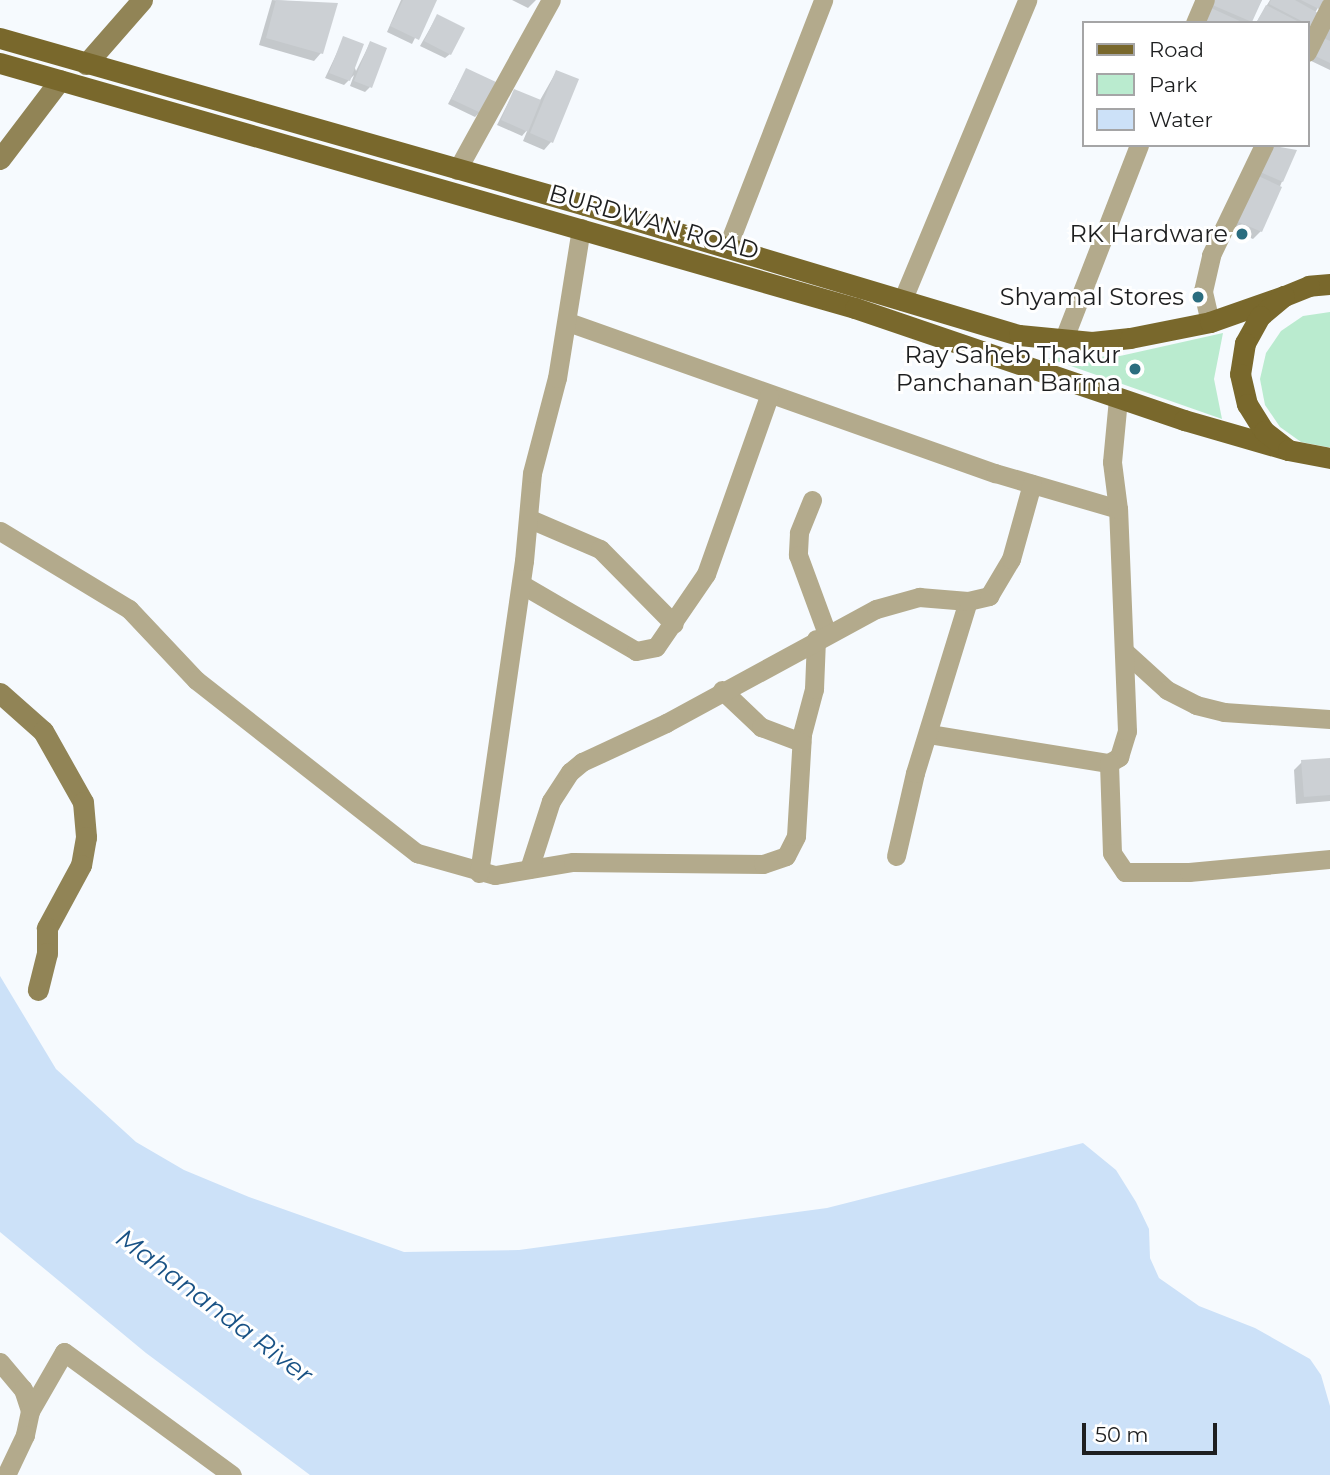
<!DOCTYPE html>
<html>
<head>
<meta charset="utf-8">
<style>
  body { margin:0 }
  #map { position:relative; width:1330px; height:1475px; overflow:hidden; background:#f6fafe; font-family:Montserrat,sans-serif }
  div>[style] { position:absolute }
  .green>* { inset:0; background:#baebcf }
  .water>* { inset:0; background:#cce1f8 }
  .shadow>* { inset:0; background:#0003 }
  .building>* { inset:0; background:#ccd0d4 }
  .street>* { height:19px; margin:-9.5px; padding:0 9.5px; transform-origin:9.5px; border-radius:9.5px; background:#b3aa8c }
  .secondary>* { height:21px; margin:-10.5px; padding:0 10.5px; transform-origin:10.5px; border-radius:10.5px; background:#918456 }
  .primary>* { height:21px; margin:-10.5px; padding:0 10.5px; transform-origin:10.5px; border-radius:10.5px; background:#79682c }
  .dots>* { width:19px; height:19px; translate:-50% -50%; box-sizing:border-box; border:4px solid #fff; border-radius:50% }
  span { translate:-50% -50%; white-space:nowrap; text-align:center; line-height:1.15; -webkit-text-stroke:6px #fff; paint-order:stroke }
  .street-label { font-size:24px; color:#1e1f20 }
  .poi-label { font-size:24px; color:#1e1f20 }
  .right { translate:-100% -50%; text-align:right }
  .water-label { font-size:26px; color:#195285; font-style:italic }
  .legend { position:absolute; left:1082px; top:21px; width:228px; height:126px; box-sizing:border-box; background:#fff; border:2px solid #a5a5a6; margin:0; padding:9px 12px; list-style:none; font-size:21px; color:#1e1f20 }
  .legend li { display:flex; align-items:center; gap:14px; height:35px }
  .legend b { width:35px; border:2px solid #a5a5a6 }
  .scale { position:absolute; left:1082px; top:1423px; width:135px; height:32px; box-sizing:border-box; border:4px solid #1e1f20; border-top:0; padding-left:9px; font-size:21px; line-height:24px; white-space:nowrap; color:#1e1f20; -webkit-text-stroke:5px #fff; paint-order:stroke }
</style>
</head>
<body>
<div id="map">
  <div class="green">
    <div style="clip-path:polygon(1330px 312px,1330px 447px,1327px 447px,1301px 442px,1280px 427px,1265px 405px,1260px 379px,1266px 353px,1281px 331px,1303px 316px)"></div>
    <div style="clip-path:polygon(1223px 333px,1214px 379px,1222px 419px,1048px 358px,1120px 356px)"></div>
  </div>
  <div class="water">
    <div style="clip-path:polygon(0 976px,56px 1069px,136px 1142px,184px 1170px,249px 1197px,404px 1252px,519px 1250px,827px 1208px,1083px 1143px,1116px 1170px,1136px 1202px,1149px 1229px,1150px 1258px,1159px 1278px,1199px 1306px,1255px 1328px,1310px 1359px,1321px 1375px,1330px 1406px,1330px 1475px,310px 1475px,146px 1353px,0 1232px)"></div>
  </div>
  <div class="shadow">
    <div style="clip-path:polygon(272px 0,335px 4px,321px 53px,314px 61px,259px 45px)"></div>
    <div style="clip-path:polygon(401px 0,434px 0,412px 44px,387px 32px)"></div>
    <div style="clip-path:polygon(512px 0,536px 0,528px 8px)"></div>
    <div style="clip-path:polygon(1210px 0,1262px 0,1249px 23px,1204px 23px)"></div>
    <div style="clip-path:polygon(1270px 0,1322px 0,1307px 28px,1307px 23px,1256px 23px)"></div>
    <div style="clip-path:polygon(437px 16px,450px 54px,445px 58px,420px 46px)"></div>
    <div style="clip-path:polygon(1330px 20px,1330px 70px,1307px 59px)"></div>
    <div style="clip-path:polygon(344px 38px,356px 71px,370px 43px,370px 87px,365px 92px,350px 86px,354px 75px,344px 85px,325px 78px)"></div>
    <div style="clip-path:polygon(466px 70px,480px 112px,475px 117px,448px 104px)"></div>
    <div style="clip-path:polygon(556px 72px,551px 142px,544px 150px,523px 141px,528px 129px,522px 136px,497px 125px,514px 91px,539px 102px)"></div>
    <div style="clip-path:polygon(1268px 145px,1295px 151px,1261px 231px,1253px 239px,1227px 228px)"></div>
    <div style="clip-path:polygon(1330px 760px,1330px 801px,1296px 804px,1294px 770px,1302px 762px)"></div>
  </div>
  <div class="building">
    <div style="clip-path:polygon(276px 0,338px 3px,323px 54px,266px 38px)"></div>
    <div style="clip-path:polygon(403px 0,437px 0,419px 40px,390px 26px)"></div>
    <div style="clip-path:polygon(1212px 0,1262px 0,1252px 22px,1210px 4px)"></div>
    <div style="clip-path:polygon(1271px 0,1295px 0,1318px 13px,1311px 26px,1269px 4px)"></div>
    <div style="clip-path:polygon(1301px 0,1324px 0,1319px 9px)"></div>
    <div style="clip-path:polygon(1266px 5px,1301px 23px,1256px 23px)"></div>
    <div style="clip-path:polygon(1209px 7px,1244px 23px,1202px 23px)"></div>
    <div style="clip-path:polygon(437px 14px,465px 28px,451px 55px,424px 41px)"></div>
    <div style="clip-path:polygon(343px 36px,364px 44px,350px 81px,329px 73px)"></div>
    <div style="clip-path:polygon(1319px 36px,1330px 41px,1330px 63px,1311px 54px)"></div>
    <div style="clip-path:polygon(370px 41px,387px 48px,372px 88px,354px 81px)"></div>
    <div style="clip-path:polygon(466px 68px,496px 82px,481px 113px,451px 99px)"></div>
    <div style="clip-path:polygon(556px 70px,579px 79px,553px 143px,530px 133px)"></div>
    <div style="clip-path:polygon(514px 89px,541px 100px,528px 132px,501px 120px)"></div>
    <div style="clip-path:polygon(1269px 145px,1297px 150px,1283px 182px,1258px 171px)"></div>
    <div style="clip-path:polygon(1254px 174px,1282px 187px,1262px 232px,1234px 220px)"></div>
    <div style="clip-path:polygon(1330px 758px,1330px 795px,1304px 797px,1301px 760px)"></div>
  </div>
  <div class="street">
    <div style="left:1195px;top:23px;width:25px;rotate:-67deg"></div>
    <div style="left:1307px;top:52px;width:51px;rotate:-63.4deg"></div>
    <div style="left:457px;top:170px;width:194px;rotate:-61.1deg"></div>
    <div style="left:727px;top:248px;width:266px;rotate:-68.8deg"></div>
    <div style="left:902px;top:301px;width:326px;rotate:-67.4deg"></div>
    <div style="left:568px;top:322px;width:453px;rotate:19.5deg"></div>
    <div style="left:995px;top:473px;width:128px;rotate:16.3deg"></div>
    <div style="left:1210px;top:322px;width:32px;rotate:-103deg"></div>
    <div style="left:1203px;top:291px;width:37px;rotate:-77deg"></div>
    <div style="left:1211px;top:255px;width:122px;rotate:-64.3deg"></div>
    <div style="left:1063px;top:341px;width:210px;rotate:-68.8deg"></div>
    <div style="left:812px;top:500px;width:35px;rotate:112deg"></div>
    <div style="left:799px;top:533px;width:22px;rotate:93deg"></div>
    <div style="left:798px;top:555px;width:84px;rotate:69.8deg"></div>
    <div style="left:530px;top:519px;width:76px;rotate:23.2deg"></div>
    <div style="left:600px;top:549px;width:105px;rotate:45.4deg"></div>
    <div style="left:0;top:531px;width:151px;rotate:31.2deg"></div>
    <div style="left:129px;top:609px;width:98px;rotate:46.7deg"></div>
    <div style="left:196px;top:680px;width:281px;rotate:38.1deg"></div>
    <div style="left:417px;top:853px;width:81px;rotate:15.8deg"></div>
    <div style="left:495px;top:875px;width:79px;rotate:-9.5deg"></div>
    <div style="left:573px;top:862px;width:190px;rotate:0.6deg"></div>
    <div style="left:763px;top:864px;width:24px;rotate:-19deg"></div>
    <div style="left:786px;top:856px;width:22px;rotate:-63deg"></div>
    <div style="left:796px;top:836px;width:102px;rotate:-86.6deg"></div>
    <div style="left:802px;top:734px;width:47px;rotate:-75.1deg"></div>
    <div style="left:814px;top:689px;width:50px;rotate:-87.7deg"></div>
    <div style="left:521px;top:584px;width:133px;rotate:30.2deg"></div>
    <div style="left:636px;top:651px;width:20px;rotate:-11deg"></div>
    <div style="left:656px;top:647px;width:88px;rotate:-55.6deg"></div>
    <div style="left:706px;top:574px;width:189px;rotate:-70.5deg"></div>
    <div style="left:1124px;top:651px;width:58px;rotate:42.2deg"></div>
    <div style="left:1167px;top:690px;width:33px;rotate:27deg"></div>
    <div style="left:1196px;top:705px;width:29px;rotate:14deg"></div>
    <div style="left:1224px;top:712px;width:106px;rotate:3.8deg"></div>
    <div style="left:722px;top:690px;width:54px;rotate:43.5deg"></div>
    <div style="left:761px;top:727px;width:43px;rotate:20.6deg"></div>
    <div style="left:929px;top:734px;width:182px;rotate:9.2deg"></div>
    <div style="left:1109px;top:763px;width:12px;rotate:-31deg"></div>
    <div style="left:1119px;top:757px;width:27px;rotate:-73deg"></div>
    <div style="left:1127px;top:731px;width:222px;rotate:-92.3deg"></div>
    <div style="left:1118px;top:509px;width:47px;rotate:-97.3deg"></div>
    <div style="left:1112px;top:462px;width:64px;rotate:-84.6deg"></div>
    <div style="left:1109px;top:763px;width:90px;rotate:88.1deg"></div>
    <div style="left:1112px;top:853px;width:23px;rotate:56deg"></div>
    <div style="left:1125px;top:872px;width:64px"></div>
    <div style="left:1189px;top:872px;width:142px;rotate:-5.3deg"></div>
    <div style="left:896px;top:856px;width:85px;rotate:-77.1deg"></div>
    <div style="left:915px;top:773px;width:180px;rotate:-72.9deg"></div>
    <div style="left:529px;top:869px;width:71px;rotate:-72.1deg"></div>
    <div style="left:551px;top:801px;width:35px;rotate:-57deg"></div>
    <div style="left:570px;top:772px;width:16px;rotate:-40deg"></div>
    <div style="left:582px;top:762px;width:93px;rotate:-24.9deg"></div>
    <div style="left:666px;top:723px;width:239px;rotate:-28.5deg"></div>
    <div style="left:876px;top:609px;width:45px;rotate:-15.6deg"></div>
    <div style="left:919px;top:597px;width:49px;rotate:4.7deg"></div>
    <div style="left:968px;top:601px;width:22px;rotate:-13deg"></div>
    <div style="left:989px;top:596px;width:43px;rotate:-59.3deg"></div>
    <div style="left:1011px;top:559px;width:78px;rotate:-74.4deg"></div>
    <div style="left:479px;top:873px;width:315px;rotate:-81.8deg"></div>
    <div style="left:524px;top:561px;width:88px;rotate:-84.8deg"></div>
    <div style="left:532px;top:473px;width:98px;rotate:-75.3deg"></div>
    <div style="left:557px;top:378px;width:152px;rotate:-80.9deg"></div>
    <div style="left:0;top:1362px;width:35px;rotate:50deg"></div>
    <div style="left:23px;top:1389px;width:23px;rotate:72deg"></div>
    <div style="left:30px;top:1411px;width:25px;rotate:102deg"></div>
    <div style="left:25px;top:1435px;width:44px;rotate:115.4deg"></div>
    <div style="left:30px;top:1411px;width:68px;rotate:-60deg"></div>
    <div style="left:64px;top:1352px;width:208px;rotate:36.2deg"></div>
  </div>
  <div class="secondary">
    <div style="left:86px;top:64px;width:85px;rotate:-48.8deg"></div>
    <div style="left:0;top:159px;width:99px;rotate:-52.8deg"></div>
    <div style="left:0;top:693px;width:57px;rotate:41.5deg"></div>
    <div style="left:43px;top:731px;width:81px;rotate:60.6deg"></div>
    <div style="left:83px;top:802px;width:35px;rotate:85deg"></div>
    <div style="left:86px;top:837px;width:28px;rotate:100deg"></div>
    <div style="left:81px;top:865px;width:72px;rotate:118.4deg"></div>
    <div style="left:47px;top:928px;width:25px;rotate:90deg"></div>
    <div style="left:47px;top:953px;width:38px;rotate:104deg"></div>
  </div>
  <div class="primary">
    <div style="left:0;top:38px;width:608px;rotate:15.93deg"></div>
    <div style="left:585px;top:205px;width:453px;rotate:16.7deg"></div>
    <div style="left:1019px;top:335px;width:73px;rotate:5.5deg"></div>
    <div style="left:1092px;top:342px;width:38px;rotate:-6deg"></div>
    <div style="left:1130px;top:338px;width:82px;rotate:-11.3deg"></div>
    <div style="left:1210px;top:322px;width:78px;rotate:-19.4deg"></div>
    <div style="left:0;top:63px;width:889px;rotate:15.99deg"></div>
    <div style="left:855px;top:308px;width:348px;rotate:18.8deg"></div>
    <div style="left:1184px;top:420px;width:108px;rotate:16.1deg"></div>
    <div style="left:1330px;top:284px;width:21px;rotate:175deg"></div>
    <div style="left:1309px;top:286px;width:27px;rotate:158deg"></div>
    <div style="left:1284px;top:296px;width:31px;rotate:140deg"></div>
    <div style="left:1260px;top:316px;width:31px;rotate:119deg"></div>
    <div style="left:1245px;top:343px;width:31px;rotate:99deg"></div>
    <div style="left:1240px;top:374px;width:31px;rotate:77deg"></div>
    <div style="left:1247px;top:404px;width:32px;rotate:58deg"></div>
    <div style="left:1264px;top:431px;width:31px;rotate:38deg"></div>
    <div style="left:1288px;top:450px;width:43px;rotate:10.8deg"></div>
  </div>
  <div class="dots">
    <div style="left:1242px;top:234px;background:#2b6d7f"></div>
    <div style="left:1198px;top:297px;background:#2b6d7f"></div>
    <div style="left:1135px;top:369px;background:#2b6d7f"></div>
  </div>
  <div class="street-label">
    <span style="left:654px;top:222px;rotate:16deg">BURDWAN ROAD</span>
  </div>
  <div class="poi-label">
    <span class="right" style="left:1228px;top:234px">RK Hardware</span>
    <span class="right" style="left:1184px;top:297px">Shyamal Stores</span>
    <span class="right" style="left:1121px;top:369px">Ray Saheb Thakur<br>Panchanan Barma</span>
  </div>
  <div class="water-label">
    <span style="left:214px;top:1307px;rotate:37deg">Mahananda River</span>
  </div>
  <ul class="legend">
  <li><b style="height:9px;background:#79682c"></b>Road</li>
  <li><b style="height:19px;background:#baebcf"></b>Park</li>
  <li><b style="height:19px;background:#cce1f8"></b>Water</li>
  </ul>
  <div class="scale">50 m</div>
</div>
</body>
</html>
